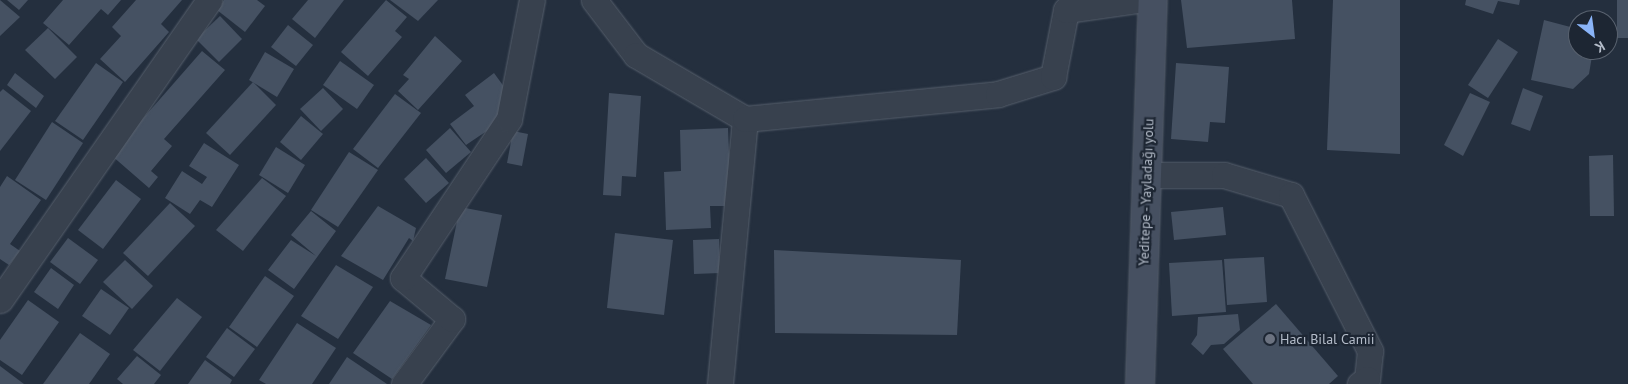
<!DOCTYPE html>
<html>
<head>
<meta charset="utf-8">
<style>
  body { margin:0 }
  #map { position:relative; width:1628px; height:384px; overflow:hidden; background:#242f3e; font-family:"PT Sans",sans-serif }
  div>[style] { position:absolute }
  .building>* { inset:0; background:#455162 }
  .roads { filter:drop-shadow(0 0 1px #565f6c) drop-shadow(0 0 1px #565f6c) }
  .minor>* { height:25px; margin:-12.5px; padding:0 12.5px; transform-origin:12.5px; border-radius:12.5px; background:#38414e }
  .secondary>* { height:28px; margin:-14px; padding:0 14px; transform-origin:14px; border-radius:14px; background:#465061 }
  .dots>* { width:14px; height:14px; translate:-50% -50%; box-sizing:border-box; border:2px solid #1d2633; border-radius:50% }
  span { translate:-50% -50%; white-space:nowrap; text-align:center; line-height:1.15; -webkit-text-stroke:4.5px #1d2633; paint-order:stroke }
  .street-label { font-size:14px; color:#b4bcc9 }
  .poi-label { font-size:14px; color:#b4bcc9 }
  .left { translate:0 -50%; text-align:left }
  .north { position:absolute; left:1568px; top:10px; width:50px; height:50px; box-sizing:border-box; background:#1d2633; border:1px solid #59626f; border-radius:50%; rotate:150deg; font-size:14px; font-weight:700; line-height:20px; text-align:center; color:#b4bcc9 }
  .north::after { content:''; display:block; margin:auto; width:18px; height:22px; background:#8ab4f8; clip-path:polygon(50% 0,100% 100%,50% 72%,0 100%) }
</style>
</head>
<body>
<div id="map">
  <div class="building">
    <div style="clip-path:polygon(0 0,20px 17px,0 36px)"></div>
    <div style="clip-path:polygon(7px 0,28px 0,19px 10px)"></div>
    <div style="clip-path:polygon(63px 0,121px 0,108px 15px,101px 9px,69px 45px,43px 23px)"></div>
    <div style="clip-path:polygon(136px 0,182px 0,161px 24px,169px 32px,125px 82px,100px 59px,121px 36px,112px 27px)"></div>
    <div style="clip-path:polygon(224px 0,257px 0,265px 6px,245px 32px,217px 10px)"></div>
    <div style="clip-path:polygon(308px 0,344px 0,315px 38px,292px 19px)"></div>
    <div style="clip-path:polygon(386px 0,407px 17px,395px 31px,402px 37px,368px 76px,341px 52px)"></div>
    <div style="clip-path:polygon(390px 0,438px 0,418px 21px)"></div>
    <div style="clip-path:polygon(1181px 0,1292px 0,1295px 39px,1187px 48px)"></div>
    <div style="clip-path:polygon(1333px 0,1400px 0,1400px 154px,1327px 150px)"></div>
    <div style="clip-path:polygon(1466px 0,1520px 0,1519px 5px,1498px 1px,1493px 14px,1465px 5px)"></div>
    <div style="clip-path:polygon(1617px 0,1628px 0,1628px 38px,1617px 38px)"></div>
    <div style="clip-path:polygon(220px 16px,242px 39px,219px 62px,196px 39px)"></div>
    <div style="clip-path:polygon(1544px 20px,1578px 29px,1578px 50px,1593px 50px,1589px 74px,1573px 89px,1531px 80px)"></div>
    <div style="clip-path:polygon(288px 25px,313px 45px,296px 66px,271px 47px)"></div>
    <div style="clip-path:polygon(48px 28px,77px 57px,55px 79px,25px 50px)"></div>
    <div style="clip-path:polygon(435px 36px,462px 61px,418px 110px,398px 91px,409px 79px,403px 75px)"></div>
    <div style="clip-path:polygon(1498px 39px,1518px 52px,1488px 98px,1468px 85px)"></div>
    <div style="clip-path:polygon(202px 51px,225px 70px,164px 139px,172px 146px,151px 171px,158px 177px,149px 188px,111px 155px)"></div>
    <div style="clip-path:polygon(265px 52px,294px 69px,277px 97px,249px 80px)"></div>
    <div style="clip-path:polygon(340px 61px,374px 85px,357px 109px,323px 85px)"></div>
    <div style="clip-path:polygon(96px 63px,123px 82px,83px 140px,55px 121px)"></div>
    <div style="clip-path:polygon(1176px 63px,1229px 67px,1225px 123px,1210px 122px,1208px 142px,1171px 139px)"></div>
    <div style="clip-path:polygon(15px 73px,44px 96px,36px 108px,7px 85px)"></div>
    <div style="clip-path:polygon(494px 73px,510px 95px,509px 116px,466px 145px,450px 124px,474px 106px,465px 95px)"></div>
    <div style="clip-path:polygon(253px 82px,276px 105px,230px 155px,206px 133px)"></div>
    <div style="clip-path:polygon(323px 88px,343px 109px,321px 131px,300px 109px)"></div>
    <div style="clip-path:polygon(1523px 88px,1543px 96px,1530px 131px,1511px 124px)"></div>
    <div style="clip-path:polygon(3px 89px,31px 111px,0 151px,0 92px)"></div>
    <div style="clip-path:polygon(609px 93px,641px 96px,636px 177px,622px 176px,621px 196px,603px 195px)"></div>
    <div style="clip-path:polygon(1470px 93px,1490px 102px,1463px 156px,1444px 145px)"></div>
    <div style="clip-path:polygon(395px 94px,421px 113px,378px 168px,353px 149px)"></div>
    <div style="clip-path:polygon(301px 116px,323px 134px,301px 160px,280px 142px)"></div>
    <div style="clip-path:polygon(52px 122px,83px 143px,46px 200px,15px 180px)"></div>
    <div style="clip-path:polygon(450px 128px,471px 152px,446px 173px,426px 150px)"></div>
    <div style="clip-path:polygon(728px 128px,731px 206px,710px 206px,711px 228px,666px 230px,664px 172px,681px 171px,680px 130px)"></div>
    <div style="clip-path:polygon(513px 131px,528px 134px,522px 166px,507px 163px)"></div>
    <div style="clip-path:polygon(204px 143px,239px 165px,212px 207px,200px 200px,190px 214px,165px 198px,182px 171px,202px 184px,207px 177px,189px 166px)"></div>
    <div style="clip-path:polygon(276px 147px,305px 165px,288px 193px,259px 175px)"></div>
    <div style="clip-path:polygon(349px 152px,378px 170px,338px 227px,311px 210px)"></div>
    <div style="clip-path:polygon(1613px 155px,1614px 216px,1590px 216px,1589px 156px)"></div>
    <div style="clip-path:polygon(426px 158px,449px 183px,426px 203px,404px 179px)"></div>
    <div style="clip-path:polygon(7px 176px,41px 200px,10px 244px,20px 251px,9px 265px,0 259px,0 187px)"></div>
    <div style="clip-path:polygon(262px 178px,286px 196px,243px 251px,216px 230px)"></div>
    <div style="clip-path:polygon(116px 180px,141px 199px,103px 249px,78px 230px)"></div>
    <div style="clip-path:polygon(170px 203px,195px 226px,148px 276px,123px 253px)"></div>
    <div style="clip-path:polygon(378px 206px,416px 228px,413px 241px,409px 238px,383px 280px,341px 256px)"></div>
    <div style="clip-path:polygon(460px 207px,502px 215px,487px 287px,445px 279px)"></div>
    <div style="clip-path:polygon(1223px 207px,1226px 235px,1174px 240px,1171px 212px)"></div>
    <div style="clip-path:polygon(311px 211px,336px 231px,294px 289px,268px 270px,291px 240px,316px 256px,291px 235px)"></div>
    <div style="clip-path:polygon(615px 233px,673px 240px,664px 315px,607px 308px)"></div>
    <div style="clip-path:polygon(68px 238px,98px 260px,80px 284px,50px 262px)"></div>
    <div style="clip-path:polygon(719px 239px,720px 273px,694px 274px,693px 240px)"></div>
    <div style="clip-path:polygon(774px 250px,961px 260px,957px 335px,775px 333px)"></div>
    <div style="clip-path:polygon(1264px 257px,1267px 302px,1227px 305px,1224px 259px)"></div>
    <div style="clip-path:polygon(125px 260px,153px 286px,132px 309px,103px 282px)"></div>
    <div style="clip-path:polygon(1222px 260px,1226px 312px,1172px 316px,1169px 263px)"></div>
    <div style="clip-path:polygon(336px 265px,373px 287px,338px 339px,301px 316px)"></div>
    <div style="clip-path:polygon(51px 268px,74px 285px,58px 309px,34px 292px)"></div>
    <div style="clip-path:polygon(265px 276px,294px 296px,257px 347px,229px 327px)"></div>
    <div style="clip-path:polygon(101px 289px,129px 308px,110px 335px,82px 316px)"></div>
    <div style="clip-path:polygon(177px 298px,202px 317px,160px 371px,133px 350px)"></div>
    <div style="clip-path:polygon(28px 300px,59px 322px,22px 375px,0 360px,0 340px)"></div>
    <div style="clip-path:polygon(390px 301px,431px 325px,392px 379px,353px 353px)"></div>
    <div style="clip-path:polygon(1276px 304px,1338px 376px,1329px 384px,1253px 384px,1223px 349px)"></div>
    <div style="clip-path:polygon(1238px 314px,1240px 330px,1224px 344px,1211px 345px,1203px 355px,1191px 344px,1197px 335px,1198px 317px)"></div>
    <div style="clip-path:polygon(297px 323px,336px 348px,312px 384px,266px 384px,259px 380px)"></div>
    <div style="clip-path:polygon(227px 328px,255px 349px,234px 377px,206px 357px)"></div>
    <div style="clip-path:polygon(80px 333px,110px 354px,89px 384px,43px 384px)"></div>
    <div style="clip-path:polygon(137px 356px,161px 375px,154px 384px,123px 384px,117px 379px)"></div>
    <div style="clip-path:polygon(347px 357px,387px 384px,329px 384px)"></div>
    <div style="clip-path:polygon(205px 360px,232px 380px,230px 384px,188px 384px)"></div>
    <div style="clip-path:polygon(0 366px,24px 384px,0 384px)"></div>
  </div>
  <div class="roads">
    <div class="minor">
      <div style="left:594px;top:0;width:69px;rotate:52.6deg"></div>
      <div style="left:636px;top:55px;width:126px;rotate:30.4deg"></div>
      <div style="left:745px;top:119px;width:266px;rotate:95.4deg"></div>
      <div style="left:745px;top:119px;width:254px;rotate:-5.6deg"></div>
      <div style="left:998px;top:94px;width:58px;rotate:-17.2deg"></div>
      <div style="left:1053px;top:77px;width:68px;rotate:-79deg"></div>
      <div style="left:1066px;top:10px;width:73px;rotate:-7.9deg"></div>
      <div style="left:1147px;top:175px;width:77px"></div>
      <div style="left:1224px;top:175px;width:70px;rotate:16.6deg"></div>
      <div style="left:1291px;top:195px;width:175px;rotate:63.1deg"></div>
      <div style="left:1370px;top:351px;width:28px;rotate:96deg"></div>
      <div style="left:1367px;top:379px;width:9px;rotate:144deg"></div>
      <div style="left:0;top:300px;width:366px;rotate:-55.1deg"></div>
      <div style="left:404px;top:384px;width:81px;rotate:-53.6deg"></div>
      <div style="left:452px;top:319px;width:64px;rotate:-140.1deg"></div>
      <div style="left:403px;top:278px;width:191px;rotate:-56.3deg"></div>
      <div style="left:509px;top:119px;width:121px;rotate:-79.1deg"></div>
    </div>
    <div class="secondary">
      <div style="left:1140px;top:384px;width:384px;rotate:-88.1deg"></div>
    </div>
  </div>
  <div class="dots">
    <div style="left:1270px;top:339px;background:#6b7280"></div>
  </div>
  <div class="street-label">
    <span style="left:1146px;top:192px;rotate:-88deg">Yeditepe - Yayladağı yolu</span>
  </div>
  <div class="poi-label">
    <span class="left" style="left:1280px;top:339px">Hacı Bilal Camii</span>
  </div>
  <div class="north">K</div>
</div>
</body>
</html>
